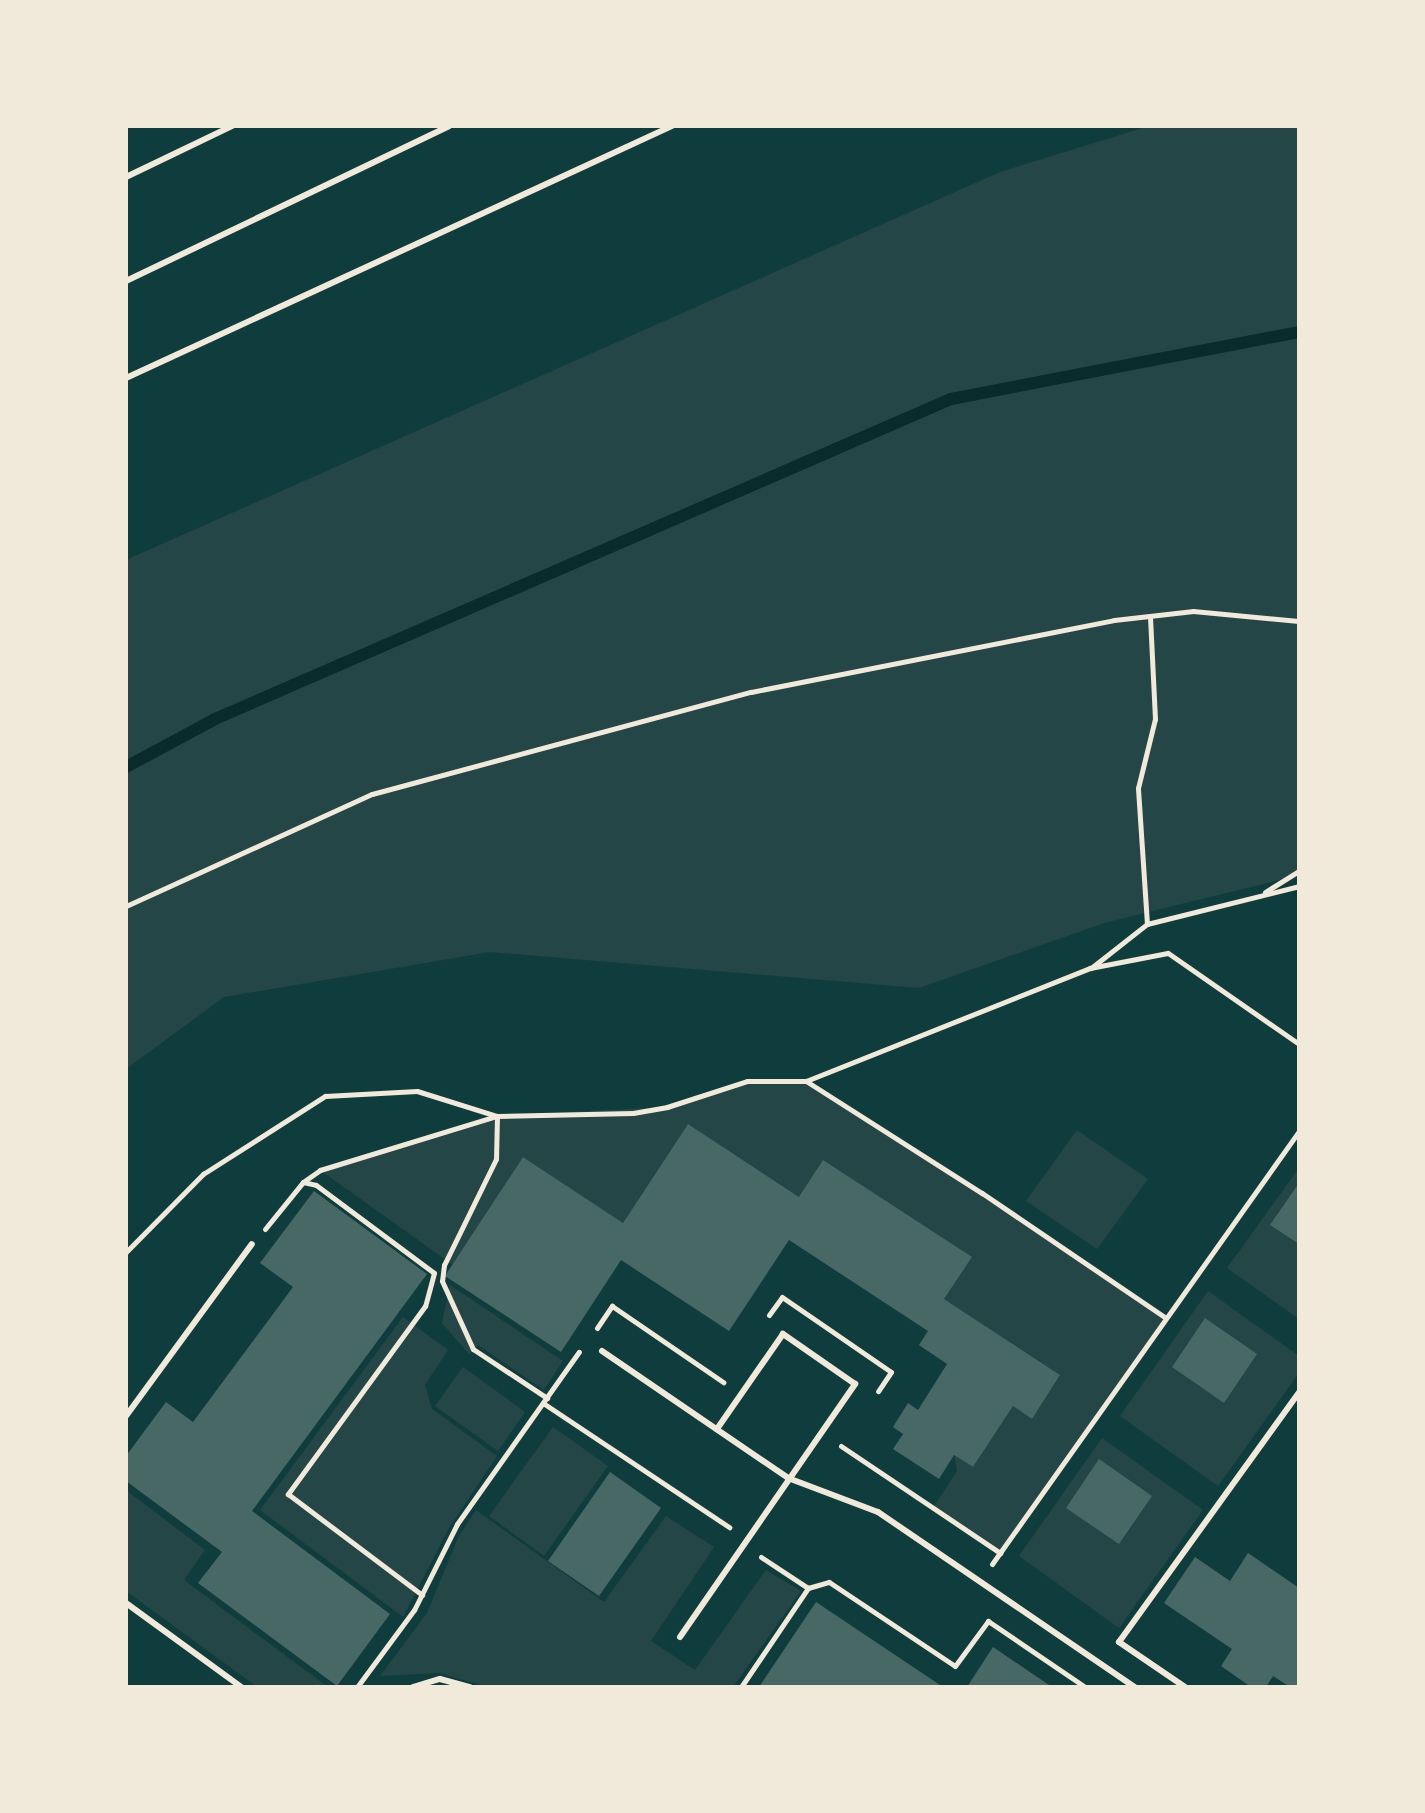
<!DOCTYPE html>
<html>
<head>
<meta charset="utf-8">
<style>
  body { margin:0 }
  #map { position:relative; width:1425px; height:1813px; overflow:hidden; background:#0f3d3e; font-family:Commissioner,sans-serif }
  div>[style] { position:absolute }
  .green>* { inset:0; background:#244646 }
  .stream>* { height:12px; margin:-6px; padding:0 6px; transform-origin:6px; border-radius:6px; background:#0a2a2b }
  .building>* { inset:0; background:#486865 }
  .path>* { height:5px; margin:-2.5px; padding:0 2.5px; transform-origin:2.5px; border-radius:2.5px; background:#f1e9da }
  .service>* { height:6px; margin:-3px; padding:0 3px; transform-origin:3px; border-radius:3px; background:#f1e9da }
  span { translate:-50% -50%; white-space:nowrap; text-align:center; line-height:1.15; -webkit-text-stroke:8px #f1e9da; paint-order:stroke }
  .frame { position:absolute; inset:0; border:128px solid #f1e9da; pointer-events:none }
</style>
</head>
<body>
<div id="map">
  <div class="green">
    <div style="clip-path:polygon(1149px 126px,1299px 126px,1299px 875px,1104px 923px,919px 988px,490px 952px,224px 997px,126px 1069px,126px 560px,1000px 172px)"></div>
    <div style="clip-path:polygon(747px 1081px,806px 1081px,982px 1193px,1166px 1318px,1000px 1553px,932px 1509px,957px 1471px,954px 1455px,973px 1467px,1013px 1406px,1032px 1419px,1060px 1375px,944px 1299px,971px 1258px,799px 1197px,688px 1124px,623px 1223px,523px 1157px,453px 1265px,320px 1170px,497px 1116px,667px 1107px)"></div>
    <div style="clip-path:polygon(1077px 1130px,1148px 1179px,1097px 1249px,1026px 1201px)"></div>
    <div style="clip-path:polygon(1299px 1168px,1299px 1319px,1227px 1268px)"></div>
    <div style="clip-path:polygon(450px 1285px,563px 1361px,544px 1390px,478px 1345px,469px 1354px,442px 1323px)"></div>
    <div style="clip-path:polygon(1208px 1291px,1299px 1356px,1299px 1373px,1218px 1486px,1120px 1416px)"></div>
    <div style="clip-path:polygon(403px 1317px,448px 1350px,425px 1385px,432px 1409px,497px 1456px,449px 1528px,403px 1617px,260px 1510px)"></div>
    <div style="clip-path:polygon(463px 1367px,525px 1412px,498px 1451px,435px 1406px)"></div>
    <div style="clip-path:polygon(553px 1427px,608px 1466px,544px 1556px,489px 1516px)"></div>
    <div style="clip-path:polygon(1102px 1438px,1203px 1510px,1119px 1628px,1019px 1556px)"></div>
    <div style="clip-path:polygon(126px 1490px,205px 1550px,184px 1580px,328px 1687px,257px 1687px,126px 1591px)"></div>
    <div style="clip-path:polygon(476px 1510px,604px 1602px,666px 1516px,714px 1547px,651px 1641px,695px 1670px,766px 1570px,801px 1591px,733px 1687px,488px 1687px,439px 1673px,380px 1676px,427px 1613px,458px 1538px)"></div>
  </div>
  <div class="stream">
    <div style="left:126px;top:767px;width:101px;rotate:-28.3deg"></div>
    <div style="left:215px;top:719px;width:803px;rotate:-23.5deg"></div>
    <div style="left:951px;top:399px;width:354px;rotate:-10.9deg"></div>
  </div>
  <div class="building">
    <div style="clip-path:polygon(688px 1124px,799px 1197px,823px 1160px,972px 1257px,944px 1299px,1060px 1375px,1032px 1419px,1013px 1406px,973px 1467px,954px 1455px,939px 1479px,893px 1449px,903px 1434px,893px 1427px,908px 1403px,918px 1410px,947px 1364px,919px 1345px,928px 1331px,789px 1240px,729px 1331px,621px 1260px,561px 1352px,445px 1276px,523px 1157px,623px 1223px)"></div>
    <div style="clip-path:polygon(1299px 1183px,1299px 1244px,1270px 1225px)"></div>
    <div style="clip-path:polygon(314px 1191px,427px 1274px,252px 1511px,390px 1614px,337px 1686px,198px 1583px,222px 1552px,126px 1481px,126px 1456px,166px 1402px,193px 1422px,293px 1287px,260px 1263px)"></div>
    <div style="clip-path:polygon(1205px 1318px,1257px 1354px,1224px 1403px,1172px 1367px)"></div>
    <div style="clip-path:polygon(1099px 1459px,1152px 1496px,1119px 1544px,1066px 1508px)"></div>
    <div style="clip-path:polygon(610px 1472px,661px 1508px,599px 1596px,548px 1561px)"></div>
    <div style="clip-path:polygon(1248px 1553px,1299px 1588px,1298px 1687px,1290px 1687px,1273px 1676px,1266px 1687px,1251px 1687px,1221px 1666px,1232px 1649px,1164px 1603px,1195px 1557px,1230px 1581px)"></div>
    <div style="clip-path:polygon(816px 1602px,943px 1687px,759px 1687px)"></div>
    <div style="clip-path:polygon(993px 1647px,1052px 1687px,967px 1687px)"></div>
  </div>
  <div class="path">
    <div style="left:1265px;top:892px;width:40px;rotate:-32deg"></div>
    <div style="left:126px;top:906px;width:270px;rotate:-24.5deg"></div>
    <div style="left:372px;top:794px;width:392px;rotate:-15.1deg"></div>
    <div style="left:751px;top:692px;width:370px;rotate:-11.2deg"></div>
    <div style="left:1114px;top:620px;width:80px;rotate:-6.5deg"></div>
    <div style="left:1193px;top:611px;width:106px;rotate:5.4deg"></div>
    <div style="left:1147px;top:924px;width:136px;rotate:-93.8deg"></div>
    <div style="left:1138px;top:788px;width:71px;rotate:-76.2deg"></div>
    <div style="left:1155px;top:719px;width:103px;rotate:-92.8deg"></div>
    <div style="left:1091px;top:968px;width:71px;rotate:-38.2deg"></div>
    <div style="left:1147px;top:924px;width:157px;rotate:-14deg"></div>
    <div style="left:806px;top:1081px;width:306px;rotate:-21.7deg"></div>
    <div style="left:1090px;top:968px;width:79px;rotate:-10.9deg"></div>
    <div style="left:1168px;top:953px;width:160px;rotate:34.8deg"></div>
    <div style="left:303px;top:1182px;width:13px;rotate:13deg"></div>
    <div style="left:316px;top:1185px;width:147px;rotate:36.7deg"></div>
    <div style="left:434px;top:1273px;width:34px;rotate:105deg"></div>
    <div style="left:425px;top:1306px;width:233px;rotate:126.1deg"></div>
    <div style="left:288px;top:1494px;width:168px;rotate:37deg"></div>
    <div style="left:265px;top:1229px;width:60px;rotate:-51deg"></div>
    <div style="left:303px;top:1182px;width:21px;rotate:-35deg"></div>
    <div style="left:320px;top:1170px;width:185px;rotate:-17deg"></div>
    <div style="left:497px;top:1116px;width:136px;rotate:-1.3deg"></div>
    <div style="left:633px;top:1113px;width:35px;rotate:-10deg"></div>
    <div style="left:667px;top:1107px;width:84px;rotate:-18deg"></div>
    <div style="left:747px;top:1081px;width:59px"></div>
    <div style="left:806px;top:1081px;width:209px;rotate:32.5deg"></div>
    <div style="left:982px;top:1193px;width:222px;rotate:34.2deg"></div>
    <div style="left:126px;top:1252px;width:110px;rotate:-45.4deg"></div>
    <div style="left:203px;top:1174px;width:145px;rotate:-32.6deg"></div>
    <div style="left:325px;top:1096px;width:92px;rotate:-3.1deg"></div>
    <div style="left:417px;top:1091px;width:84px;rotate:17.4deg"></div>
    <div style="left:497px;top:1116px;width:43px;rotate:91.3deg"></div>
    <div style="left:496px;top:1159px;width:118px;rotate:116.1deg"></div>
    <div style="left:444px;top:1265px;width:16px;rotate:97deg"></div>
    <div style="left:442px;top:1281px;width:75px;rotate:65.5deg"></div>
    <div style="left:473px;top:1349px;width:89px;rotate:33.5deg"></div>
    <div style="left:769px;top:1315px;width:22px;rotate:-54deg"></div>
    <div style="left:782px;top:1297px;width:132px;rotate:34.5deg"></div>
    <div style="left:891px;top:1372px;width:23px;rotate:124deg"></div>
    <div style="left:597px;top:1328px;width:27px;rotate:-56deg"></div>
    <div style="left:612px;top:1306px;width:135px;rotate:34.4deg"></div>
    <div style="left:543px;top:1403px;width:224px;rotate:33.7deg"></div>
    <div style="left:841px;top:1446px;width:192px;rotate:33.9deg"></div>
    <div style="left:761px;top:1557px;width:56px;rotate:33.4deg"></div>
    <div style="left:992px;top:1564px;width:531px;rotate:-54.66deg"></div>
    <div style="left:357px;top:1687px;width:96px;rotate:-53.5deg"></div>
    <div style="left:414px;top:1610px;width:96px;rotate:-63.4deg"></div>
    <div style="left:457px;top:1524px;width:211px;rotate:-54.7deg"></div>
    <div style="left:741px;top:1687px;width:120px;rotate:-55.9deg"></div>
    <div style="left:808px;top:1588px;width:22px;rotate:-16deg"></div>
    <div style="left:829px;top:1582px;width:151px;rotate:33.7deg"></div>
    <div style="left:955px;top:1666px;width:56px;rotate:-53.7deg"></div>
    <div style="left:988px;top:1621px;width:117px;rotate:34.2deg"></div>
  </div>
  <div class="service">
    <div style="left:126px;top:177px;width:118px;rotate:-25.7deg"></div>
    <div style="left:126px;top:281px;width:358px;rotate:-25.6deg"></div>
    <div style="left:126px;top:378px;width:601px;rotate:-24.78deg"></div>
    <div style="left:602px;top:1351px;width:225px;rotate:34.3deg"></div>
    <div style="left:788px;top:1478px;width:96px;rotate:20.7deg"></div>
    <div style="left:878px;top:1512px;width:311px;rotate:34.3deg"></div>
    <div style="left:126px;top:1416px;width:213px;rotate:-53.8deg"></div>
    <div style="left:126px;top:1603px;width:142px;rotate:36.1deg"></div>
    <div style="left:680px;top:1637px;width:308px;rotate:-55.3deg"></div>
    <div style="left:855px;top:1384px;width:88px;rotate:-145.2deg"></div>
    <div style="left:783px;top:1334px;width:116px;rotate:124.8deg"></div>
    <div style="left:413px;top:1687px;width:28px;rotate:-17deg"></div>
    <div style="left:440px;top:1679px;width:31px;rotate:15deg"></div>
    <div style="left:1185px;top:1687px;width:80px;rotate:-145.7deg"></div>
    <div style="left:1119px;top:1642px;width:308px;rotate:-54.2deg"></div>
  </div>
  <div class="frame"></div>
</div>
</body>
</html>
